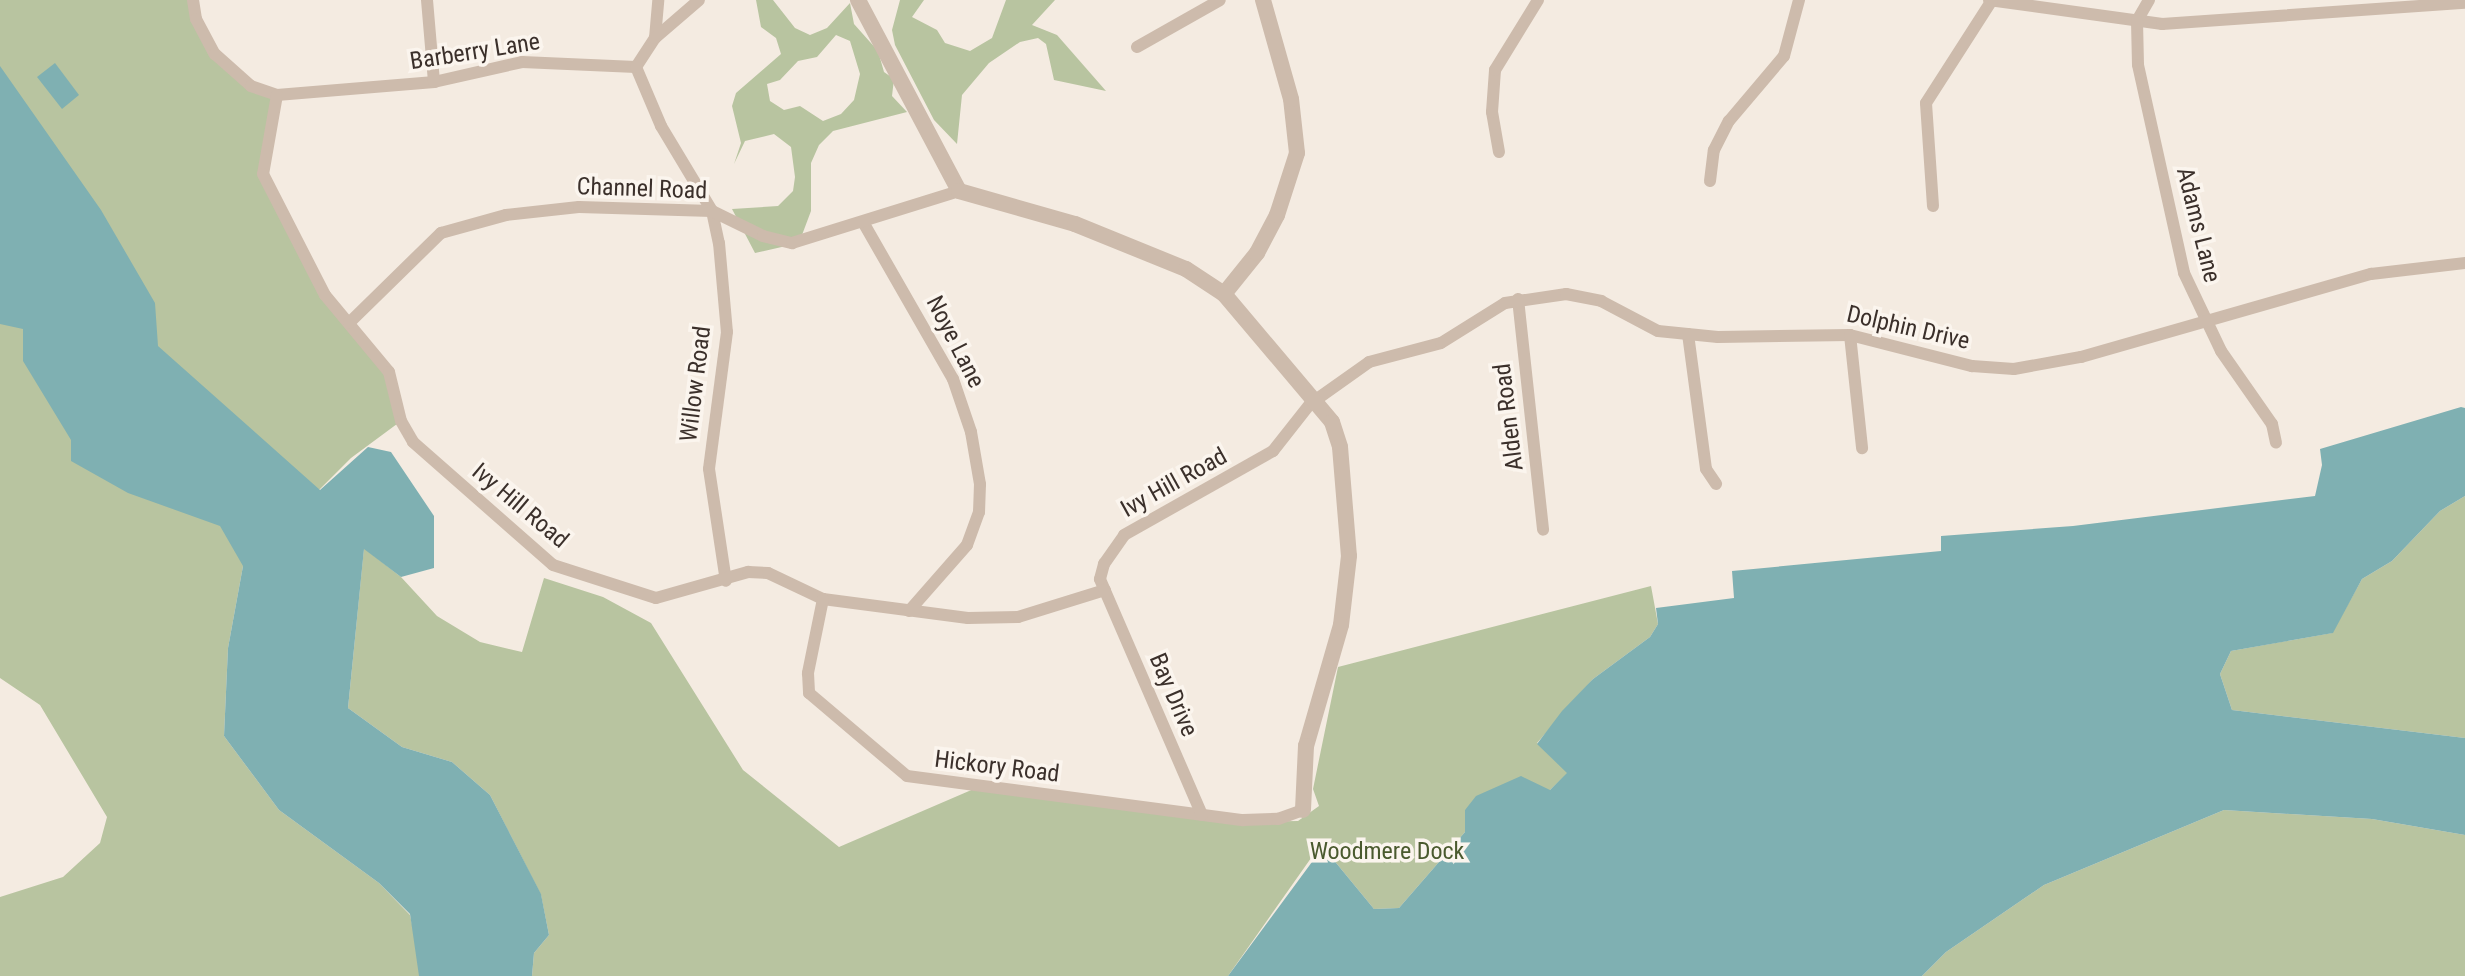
<!DOCTYPE html>
<html>
<head>
<meta charset="utf-8">
<style>
  body { margin:0 }
  #map { position:relative; width:2465px; height:976px; overflow:hidden; background:#f4ebe1; font-family:"Roboto Condensed",sans-serif }
  div>[style] { position:absolute }
  .green>* { inset:0; background:#b8c4a0 }
  .water>* { inset:0; background:#7fb0b2 }
  .minor>* { height:12px; margin:-6px; padding:0 6px; transform-origin:6px; border-radius:6px; background:#cdbbac }
  .tertiary>* { height:16px; margin:-8px; padding:0 8px; transform-origin:8px; border-radius:8px; background:#cdbbac }
  span { translate:-50% -50%; white-space:nowrap; text-align:center; line-height:1.15; -webkit-text-stroke:7px #fbf5ee; paint-order:stroke }
  .street-label { font-size:24px; color:#3b302b }
  .park-label { font-size:24px; color:#4a5a2e }
</style>
</head>
<body>
<div id="map">
  <div class="green">
    <div style="clip-path:polygon(0 0,193px 0,204px 35px,227px 67px,277px 95px,266px 184px,334px 309px,378px 355px,401px 421px,351px 458px,243px 566px,228px 648px,224px 736px,279px 810px,379px 883px,410px 915px,421px 966px,450px 976px,0 976px,0 897px,63px 877px,100px 843px,107px 817px,40px 705px,0 678px)"></div>
    <div style="clip-path:polygon(evenodd,756px 0,773px 0,795px 28px,810px 35px,827px 28px,850px 3px,854px 24px,878px 51px,884px 72px,894px 79px,892px 96px,907px 112px,833px 131px,819px 145px,811px 163px,811px 211px,802px 235px,786px 246px,755px 253px,732px 209px,778px 206px,793px 191px,795px 177px,791px 147px,774px 134px,745px 141px,734px 164px,741px 143px,732px 106px,736px 93px,781px 54px,776px 38px,761px 27px,756px 0,836px 35px,850px 41px,860px 74px,854px 100px,841px 114px,823px 121px,800px 106px,784px 110px,770px 101px,767px 84px,780px 80px,798px 61px,817px 57px,836px 35px)"></div>
    <div style="clip-path:polygon(900px 0,924px 0,912px 17px,937px 30px,945px 43px,970px 51px,992px 38px,1006px 0,1055px 0,1032px 25px,1057px 35px,1106px 91px,1054px 80px,1046px 44px,1038px 38px,1020px 42px,989px 63px,962px 95px,957px 144px,934px 120px,895px 45px,892px 30px)"></div>
    <div style="clip-path:polygon(2465px 496px,2465px 738px,2232px 710px,2220px 674px,2231px 651px,2332px 633px,2362px 579px,2392px 561px,2440px 511px)"></div>
    <div style="clip-path:polygon(364px 548px,401px 577px,437px 616px,480px 642px,522px 652px,544px 578px,603px 597px,651px 623px,743px 770px,839px 847px,976px 788px,1236px 822px,1298px 821px,1319px 806px,1313px 789px,1338px 667px,1651px 586px,1658px 624px,1650px 637px,1593px 679px,1537px 743px,1568px 773px,1550px 790px,1465px 810px,1465px 832px,1399px 908px,1374px 909px,1323px 847px,1316px 851px,1228px 976px,532px 976px,534px 953px,549px 935px,541px 895px,490px 795px,452px 762px,402px 747px,348px 708px)"></div>
    <div style="clip-path:polygon(2224px 810px,2372px 819px,2465px 835px,2465px 976px,1922px 976px,1946px 952px,2044px 885px)"></div>
  </div>
  <div class="water">
    <div style="clip-path:polygon(55px 63px,79px 95px,62px 109px,37px 77px)"></div>
    <div style="clip-path:polygon(0 66px,101px 210px,155px 303px,158px 346px,320px 490px,368px 447px,391px 452px,434px 516px,434px 568px,401px 577px,364px 549px,348px 708px,402px 747px,452px 762px,490px 795px,541px 894px,549px 935px,534px 953px,532px 976px,419px 976px,410px 914px,379px 883px,279px 810px,224px 736px,228px 648px,243px 566px,220px 526px,128px 493px,71px 461px,71px 440px,23px 361px,23px 329px,0 324px)"></div>
    <div style="clip-path:polygon(2461px 407px,2465px 408px,2465px 496px,2440px 511px,2392px 561px,2362px 579px,2333px 633px,2231px 651px,2220px 674px,2232px 710px,2465px 738px,2465px 835px,2372px 819px,2224px 810px,2044px 885px,1946px 952px,1922px 976px,1228px 976px,1323px 847px,1374px 909px,1399px 908px,1465px 832px,1465px 810px,1476px 796px,1521px 776px,1550px 790px,1567px 773px,1537px 744px,1562px 711px,1593px 679px,1650px 637px,1658px 624px,1656px 608px,1734px 598px,1732px 571px,1941px 551px,1941px 536px,2073px 526px,2315px 496px,2322px 465px,2320px 449px)"></div>
  </div>
  <div class="minor">
    <div style="left:193px;top:0;width:19px;rotate:81deg"></div>
    <div style="left:196px;top:19px;width:40px;rotate:62deg"></div>
    <div style="left:215px;top:54px;width:48px;rotate:41.6deg"></div>
    <div style="left:251px;top:86px;width:28px;rotate:19deg"></div>
    <div style="left:277px;top:95px;width:158px;rotate:-4.7deg"></div>
    <div style="left:434px;top:82px;width:90px;rotate:-12.8deg"></div>
    <div style="left:522px;top:62px;width:114px;rotate:2.5deg"></div>
    <div style="left:427px;top:0;width:82px;rotate:85.1deg"></div>
    <div style="left:1989px;top:0;width:175px;rotate:7.9deg"></div>
    <div style="left:2162px;top:24px;width:304px;rotate:-4deg"></div>
    <div style="left:2149px;top:0;width:24px;rotate:120deg"></div>
    <div style="left:2137px;top:21px;width:44px;rotate:88.7deg"></div>
    <div style="left:2138px;top:65px;width:213px;rotate:77.5deg"></div>
    <div style="left:2184px;top:273px;width:86px;rotate:64.6deg"></div>
    <div style="left:2221px;top:351px;width:89px;rotate:55.1deg"></div>
    <div style="left:2272px;top:424px;width:19px;rotate:78deg"></div>
    <div style="left:655px;top:38px;width:38px;rotate:-85deg"></div>
    <div style="left:1137px;top:47px;width:95px;rotate:-29.5deg"></div>
    <div style="left:636px;top:67px;width:64px;rotate:67deg"></div>
    <div style="left:661px;top:126px;width:99px;rotate:59deg"></div>
    <div style="left:712px;top:211px;width:33px;rotate:78deg"></div>
    <div style="left:719px;top:243px;width:89px;rotate:84.9deg"></div>
    <div style="left:727px;top:332px;width:138px;rotate:97.5deg"></div>
    <div style="left:709px;top:469px;width:113px;rotate:81.4deg"></div>
    <div style="left:636px;top:67px;width:35px;rotate:-57deg"></div>
    <div style="left:655px;top:38px;width:58px;rotate:-40.8deg"></div>
    <div style="left:277px;top:95px;width:80px;rotate:100deg"></div>
    <div style="left:263px;top:174px;width:136px;rotate:62.9deg"></div>
    <div style="left:325px;top:295px;width:100px;rotate:50.3deg"></div>
    <div style="left:389px;top:372px;width:50px;rotate:76.2deg"></div>
    <div style="left:401px;top:421px;width:24px;rotate:60deg"></div>
    <div style="left:413px;top:442px;width:186px;rotate:41.3deg"></div>
    <div style="left:553px;top:565px;width:108px;rotate:17.8deg"></div>
    <div style="left:656px;top:598px;width:96px;rotate:-15.8deg"></div>
    <div style="left:748px;top:572px;width:20px;rotate:3deg"></div>
    <div style="left:768px;top:573px;width:61px;rotate:25.3deg"></div>
    <div style="left:823px;top:599px;width:146px;rotate:7.5deg"></div>
    <div style="left:968px;top:618px;width:50px;rotate:-1.1deg"></div>
    <div style="left:1018px;top:617px;width:91px;rotate:-17.2deg"></div>
    <div style="left:1499px;top:152px;width:41px;rotate:-99.9deg"></div>
    <div style="left:1492px;top:112px;width:42px;rotate:-85.9deg"></div>
    <div style="left:1495px;top:70px;width:82px;rotate:-58.4deg"></div>
    <div style="left:1710px;top:181px;width:31px;rotate:-83deg"></div>
    <div style="left:1714px;top:150px;width:33px;rotate:-63deg"></div>
    <div style="left:1729px;top:121px;width:85px;rotate:-49.8deg"></div>
    <div style="left:1784px;top:56px;width:58px;rotate:-75deg"></div>
    <div style="left:1933px;top:206px;width:103px;rotate:-93.9deg"></div>
    <div style="left:1926px;top:103px;width:122px;rotate:-57.3deg"></div>
    <div style="left:863px;top:222px;width:181px;rotate:60.2deg"></div>
    <div style="left:953px;top:379px;width:56px;rotate:71.2deg"></div>
    <div style="left:971px;top:432px;width:53px;rotate:80.2deg"></div>
    <div style="left:980px;top:484px;width:28px;rotate:92deg"></div>
    <div style="left:979px;top:512px;width:35px;rotate:110deg"></div>
    <div style="left:967px;top:545px;width:88px;rotate:131.3deg"></div>
    <div style="left:1518px;top:299px;width:232px;rotate:83.8deg"></div>
    <div style="left:349px;top:323px;width:129px;rotate:-44.4deg"></div>
    <div style="left:441px;top:233px;width:67px;rotate:-15.5deg"></div>
    <div style="left:506px;top:215px;width:73px;rotate:-6.3deg"></div>
    <div style="left:579px;top:207px;width:133px;rotate:1.7deg"></div>
    <div style="left:712px;top:211px;width:57px;rotate:26.1deg"></div>
    <div style="left:763px;top:236px;width:30px;rotate:14deg"></div>
    <div style="left:792px;top:243px;width:175px;rotate:-17.3deg"></div>
    <div style="left:1688px;top:334px;width:136px;rotate:82.4deg"></div>
    <div style="left:1706px;top:469px;width:18px;rotate:56deg"></div>
    <div style="left:1850px;top:335px;width:114px;rotate:83.9deg"></div>
    <div style="left:823px;top:599px;width:76px;rotate:101.5deg"></div>
    <div style="left:808px;top:673px;width:20px;rotate:87deg"></div>
    <div style="left:809px;top:693px;width:128px;rotate:40.3deg"></div>
    <div style="left:907px;top:776px;width:339px;rotate:7.5deg"></div>
    <div style="left:1243px;top:820px;width:35px;rotate:-2deg"></div>
    <div style="left:1278px;top:819px;width:27px;rotate:-20deg"></div>
    <div style="left:1202px;top:815px;width:257px;rotate:-113.4deg"></div>
    <div style="left:1100px;top:579px;width:16px;rotate:-75deg"></div>
    <div style="left:1104px;top:564px;width:35px;rotate:-55deg"></div>
    <div style="left:1124px;top:535px;width:171px;rotate:-29.4deg"></div>
    <div style="left:1273px;top:451px;width:60px;rotate:-51.8deg"></div>
    <div style="left:1310px;top:404px;width:72px;rotate:-35.4deg"></div>
    <div style="left:1369px;top:362px;width:74px;rotate:-14.8deg"></div>
    <div style="left:1441px;top:343px;width:75px;rotate:-32deg"></div>
    <div style="left:1505px;top:303px;width:62px;rotate:-8.4deg"></div>
    <div style="left:1566px;top:294px;width:36px;rotate:11deg"></div>
    <div style="left:1601px;top:301px;width:64px;rotate:27.8deg"></div>
    <div style="left:1658px;top:331px;width:60px;rotate:5.7deg"></div>
    <div style="left:1718px;top:337px;width:132px;rotate:-0.9deg"></div>
    <div style="left:1850px;top:335px;width:126px;rotate:14.3deg"></div>
    <div style="left:1972px;top:366px;width:42px;rotate:4.1deg"></div>
    <div style="left:2014px;top:369px;width:68px;rotate:-10.2deg"></div>
    <div style="left:2081px;top:357px;width:302px;rotate:-16deg"></div>
    <div style="left:2371px;top:274px;width:95px;rotate:-6.7deg"></div>
  </div>
  <div class="tertiary">
    <div style="left:858px;top:0;width:216px;rotate:62.1deg"></div>
    <div style="left:959px;top:191px;width:121px;rotate:15.9deg"></div>
    <div style="left:1075px;top:224px;width:120px;rotate:22.1deg"></div>
    <div style="left:1186px;top:269px;width:45px;rotate:33.3deg"></div>
    <div style="left:1224px;top:294px;width:167px;rotate:49.8deg"></div>
    <div style="left:1332px;top:422px;width:26px;rotate:72deg"></div>
    <div style="left:1340px;top:447px;width:109px;rotate:85.3deg"></div>
    <div style="left:1349px;top:556px;width:69px;rotate:96.6deg"></div>
    <div style="left:1341px;top:625px;width:126px;rotate:106.1deg"></div>
    <div style="left:1306px;top:746px;width:64px;rotate:92.7deg"></div>
    <div style="left:1224px;top:294px;width:53px;rotate:-51.2deg"></div>
    <div style="left:1257px;top:253px;width:43px;rotate:-62.2deg"></div>
    <div style="left:1277px;top:215px;width:65px;rotate:-72.1deg"></div>
    <div style="left:1297px;top:153px;width:54px;rotate:-96.3deg"></div>
    <div style="left:1291px;top:99px;width:103px;rotate:-105.8deg"></div>
  </div>
  <div class="street-label">
    <span style="left:475px;top:52px;rotate:-9deg">Barberry Lane</span>
    <span style="left:642px;top:189px;rotate:2deg">Channel Road</span>
    <span style="left:2198px;top:225px;rotate:76deg">Adams Lane</span>
    <span style="left:1908px;top:328px;rotate:13deg">Dolphin Drive</span>
    <span style="left:955px;top:342px;rotate:63deg">Noye Lane</span>
    <span style="left:696px;top:384px;rotate:-83deg">Willow Road</span>
    <span style="left:1509px;top:417px;rotate:-97deg">Alden Road</span>
    <span style="left:1174px;top:483px;rotate:-29deg">Ivy Hill Road</span>
    <span style="left:520px;top:506px;rotate:40deg">Ivy Hill Road</span>
    <span style="left:1173px;top:695px;rotate:67deg">Bay Drive</span>
    <span style="left:997px;top:767px;rotate:7deg">Hickory Road</span>
  </div>
  <div class="park-label">
    <span style="left:1387px;top:852px">Woodmere Dock</span>
  </div>
</div>
</body>
</html>
